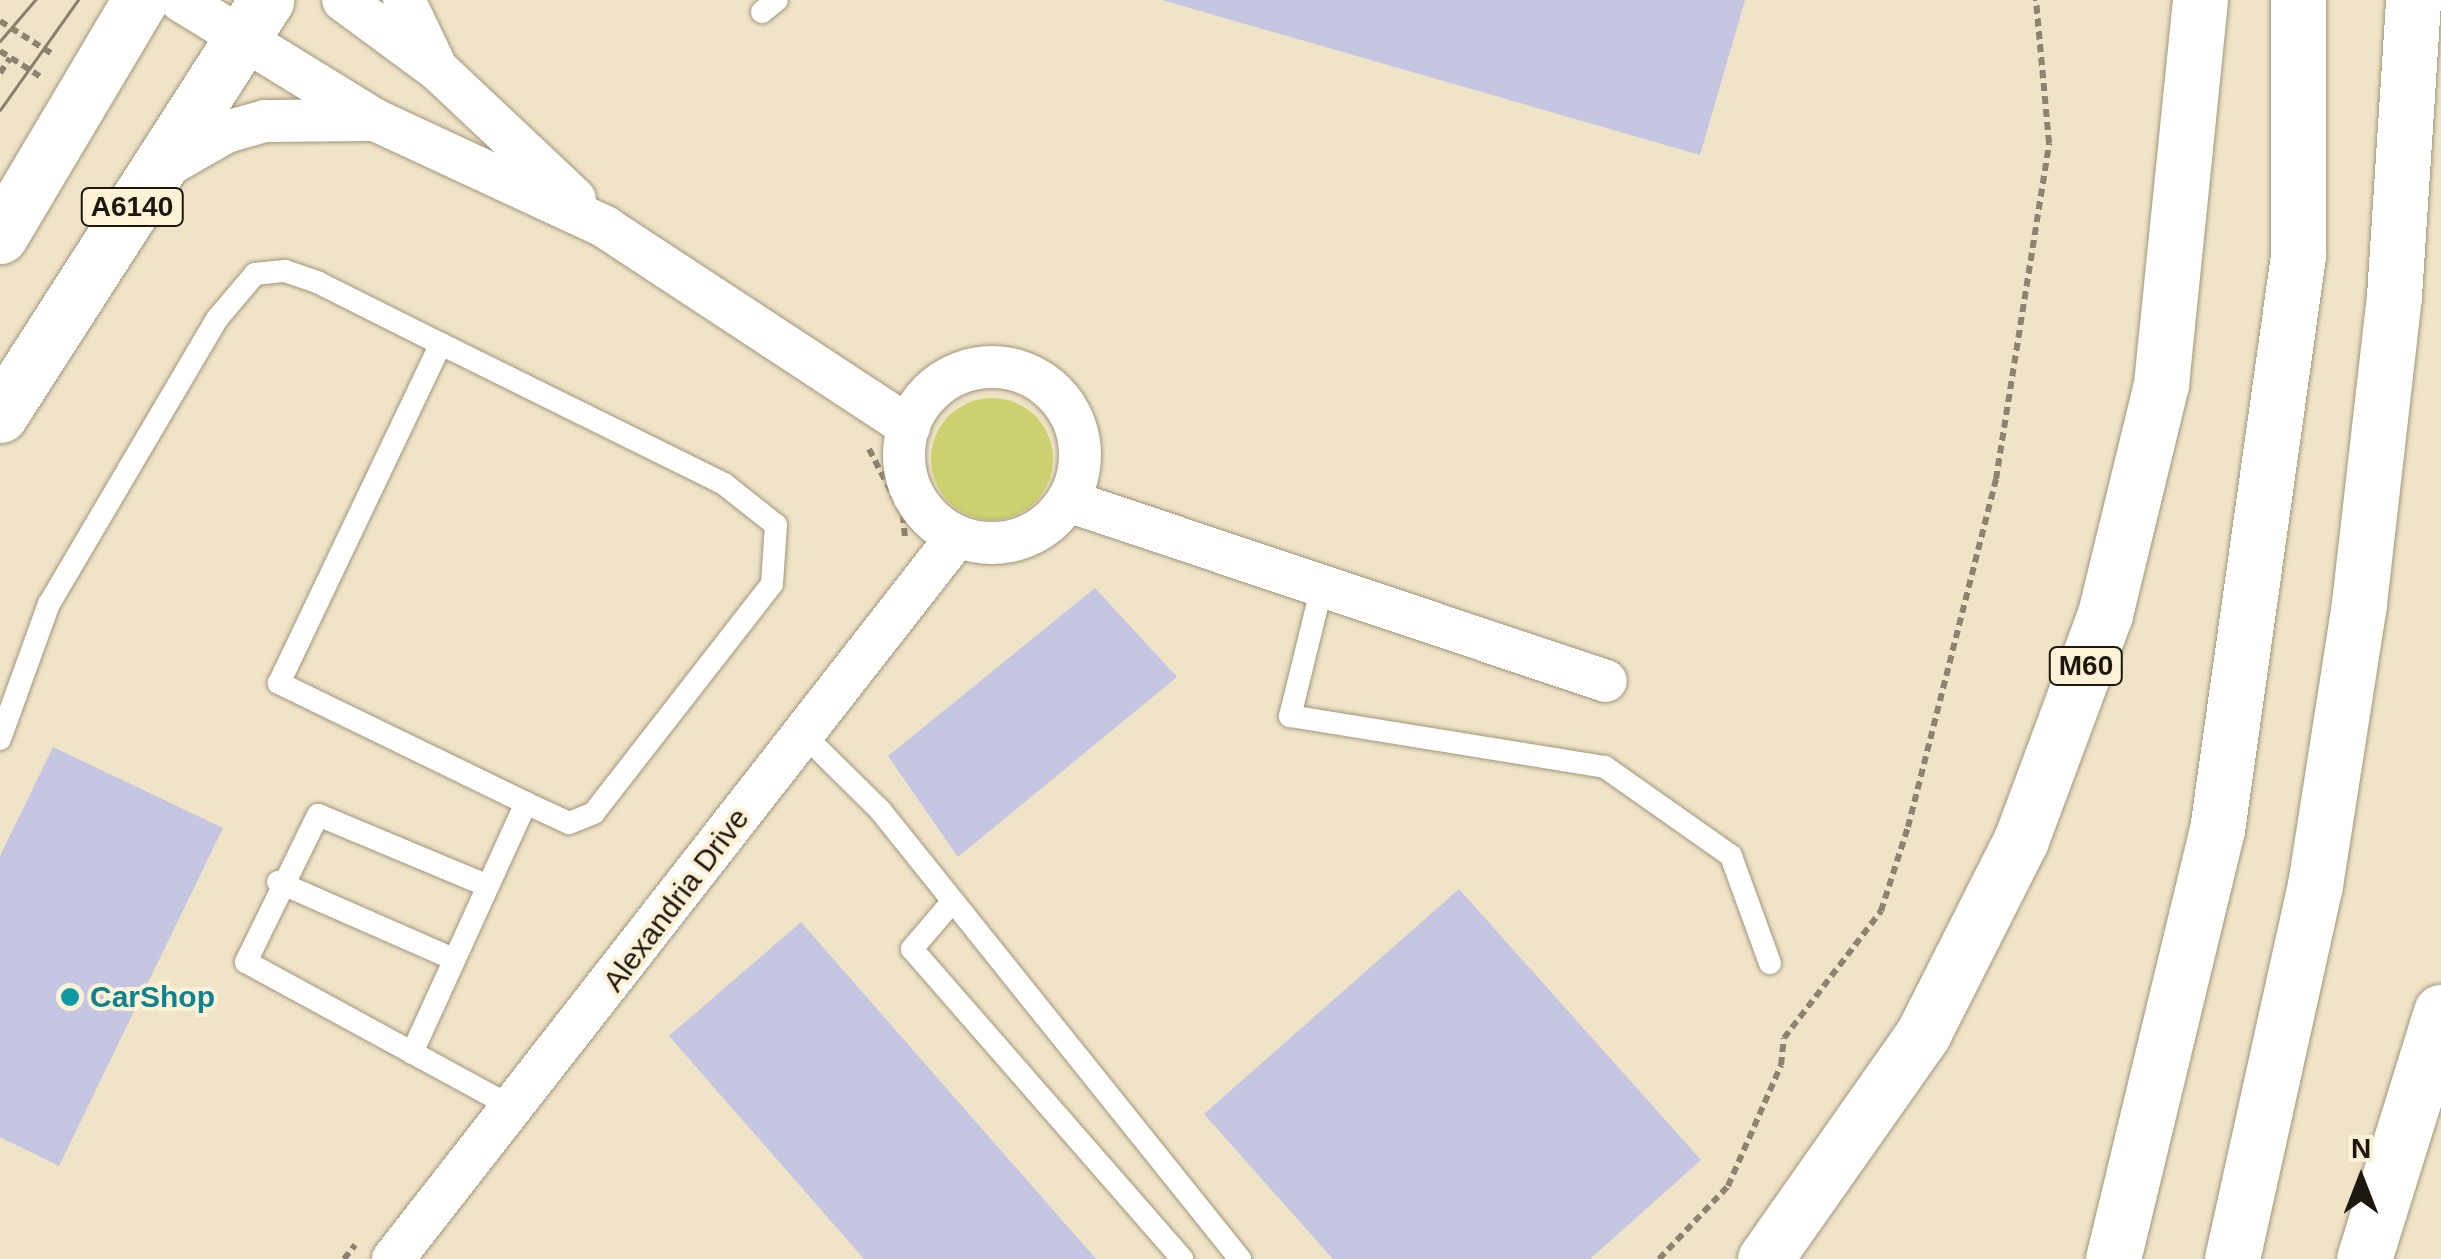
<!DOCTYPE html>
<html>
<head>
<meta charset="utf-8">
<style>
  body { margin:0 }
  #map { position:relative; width:2441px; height:1259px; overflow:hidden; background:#f0e4c8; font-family:Helvetica,sans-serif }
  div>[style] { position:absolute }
  .green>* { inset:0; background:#ccd270 }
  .round { border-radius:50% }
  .building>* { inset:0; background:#c4c6e2 }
  .path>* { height:6px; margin-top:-3px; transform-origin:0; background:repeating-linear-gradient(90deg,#8c8370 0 8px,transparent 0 13px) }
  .roads { filter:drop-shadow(0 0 2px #a1967b) drop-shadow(0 0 2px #a1967b) }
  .service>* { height:22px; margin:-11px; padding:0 11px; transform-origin:11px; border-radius:11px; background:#fff }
  .minor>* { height:42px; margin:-21px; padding:0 21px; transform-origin:21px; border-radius:21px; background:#fff }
  .minor>.ring { margin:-21px; padding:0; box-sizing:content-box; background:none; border:42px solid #fff; border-radius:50% }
  .trunk>* { height:55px; margin:-27.5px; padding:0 27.5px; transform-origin:27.5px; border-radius:27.5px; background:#fff }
  .motorway>* { height:55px; margin:-27.5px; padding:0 27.5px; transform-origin:27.5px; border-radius:27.5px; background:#fff }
  .tram>* { height:2.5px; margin:-1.25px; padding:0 1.25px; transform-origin:1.25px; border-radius:1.25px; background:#89816e }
  .dots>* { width:28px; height:28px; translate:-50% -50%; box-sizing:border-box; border:5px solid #fdf2d5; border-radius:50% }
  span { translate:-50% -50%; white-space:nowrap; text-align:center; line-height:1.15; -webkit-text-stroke:8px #fdf2d5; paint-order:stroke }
  .shield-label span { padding:2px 8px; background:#fdf2d5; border:2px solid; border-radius:8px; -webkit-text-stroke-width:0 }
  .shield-label { font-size:28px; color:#1c180e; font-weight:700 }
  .street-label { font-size:30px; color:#1c180e }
  .culture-label { font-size:30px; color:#0d838f; font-weight:700 }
  .left { translate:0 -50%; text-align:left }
  .north { position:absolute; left:2311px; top:1129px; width:100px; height:100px; -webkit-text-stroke:8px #fdf2d5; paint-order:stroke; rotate:0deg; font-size:28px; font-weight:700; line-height:40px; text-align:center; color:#1c180e }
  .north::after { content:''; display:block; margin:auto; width:35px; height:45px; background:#1c180e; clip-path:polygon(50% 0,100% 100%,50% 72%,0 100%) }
</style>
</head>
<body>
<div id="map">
  <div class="green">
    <div class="round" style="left:931px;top:398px;width:122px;height:122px"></div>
  </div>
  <div class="building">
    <div style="clip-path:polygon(1162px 0,1745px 0,1700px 155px)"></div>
    <div style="clip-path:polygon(1095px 588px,1177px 677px,958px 857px,888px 756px)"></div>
    <div style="clip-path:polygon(53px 747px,223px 828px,59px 1166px,0 1137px,0 856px)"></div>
    <div style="clip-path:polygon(1459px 889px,1701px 1160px,1590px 1259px,1333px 1259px,1204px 1114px)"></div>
    <div style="clip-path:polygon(801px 922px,1096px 1259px,864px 1259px,669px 1036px)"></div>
  </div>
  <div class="path">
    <div style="left:0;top:21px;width:64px;rotate:32.2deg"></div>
    <div style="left:0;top:51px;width:49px;rotate:32.4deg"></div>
    <div style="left:0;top:73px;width:18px;rotate:-56deg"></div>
    <div style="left:869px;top:449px;width:74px;rotate:62.7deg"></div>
    <div style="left:903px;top:515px;width:23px;rotate:85deg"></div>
    <div style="left:344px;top:1259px;width:18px;rotate:-52deg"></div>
    <div style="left:1659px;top:1259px;width:100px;rotate:-46.6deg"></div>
    <div style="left:1728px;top:1186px;width:132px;rotate:-66.3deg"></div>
    <div style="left:1781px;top:1065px;width:27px;rotate:-84deg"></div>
    <div style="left:1784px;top:1038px;width:160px;rotate:-52.6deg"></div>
    <div style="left:1881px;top:911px;width:88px;rotate:-72.2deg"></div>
    <div style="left:1908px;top:827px;width:359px;rotate:-75.8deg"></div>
    <div style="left:1996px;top:479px;width:340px;rotate:-81deg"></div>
    <div style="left:2049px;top:143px;width:144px;rotate:-95.2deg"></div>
  </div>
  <div class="roads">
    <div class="service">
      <div style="left:762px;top:12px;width:19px;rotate:-39deg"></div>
      <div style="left:1322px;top:586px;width:134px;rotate:103.8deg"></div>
      <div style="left:1290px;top:716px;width:319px;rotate:9.2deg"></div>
      <div style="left:1605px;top:767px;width:154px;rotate:35.2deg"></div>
      <div style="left:1731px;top:856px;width:114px;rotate:70deg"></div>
      <div style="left:803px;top:734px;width:108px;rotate:44.6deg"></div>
      <div style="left:880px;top:810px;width:576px;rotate:51.28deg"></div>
      <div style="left:0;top:739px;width:144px;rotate:-70.1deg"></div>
      <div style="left:49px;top:604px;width:331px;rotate:-59.5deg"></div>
      <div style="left:217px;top:319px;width:59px;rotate:-49.8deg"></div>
      <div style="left:255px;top:274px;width:30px;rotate:-6deg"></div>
      <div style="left:285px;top:271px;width:36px;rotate:19deg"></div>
      <div style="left:319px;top:283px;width:136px;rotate:26.6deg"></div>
      <div style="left:278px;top:882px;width:191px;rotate:23.7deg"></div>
      <div style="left:488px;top:886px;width:184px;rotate:-157.3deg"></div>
      <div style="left:318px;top:815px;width:164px;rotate:116.1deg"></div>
      <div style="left:246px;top:962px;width:309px;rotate:28.6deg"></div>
      <div style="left:952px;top:902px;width:62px;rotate:130.4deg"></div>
      <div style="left:912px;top:949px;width:411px;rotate:48.9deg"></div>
      <div style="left:412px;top:1053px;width:275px;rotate:-65.5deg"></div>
      <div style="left:526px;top:803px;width:275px;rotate:-154.1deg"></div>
      <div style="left:279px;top:683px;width:376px;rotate:-64.5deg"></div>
      <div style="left:441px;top:344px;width:316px;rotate:26.3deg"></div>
      <div style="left:724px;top:484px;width:66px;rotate:38.3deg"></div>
      <div style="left:776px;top:525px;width:59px;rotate:93.9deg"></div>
      <div style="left:772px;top:584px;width:290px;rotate:127.9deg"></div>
      <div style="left:594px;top:813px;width:27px;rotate:158deg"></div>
      <div style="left:569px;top:823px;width:47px;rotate:-155.1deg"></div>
    </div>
    <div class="minor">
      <div style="left:180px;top:0;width:229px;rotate:31.6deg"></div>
      <div style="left:375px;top:120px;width:254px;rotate:24.9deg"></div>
      <div style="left:605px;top:227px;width:364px;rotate:33.3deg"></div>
      <div style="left:343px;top:0;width:118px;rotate:36.4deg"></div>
      <div style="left:438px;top:70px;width:188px;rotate:43.3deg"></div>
      <div style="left:404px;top:0;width:70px;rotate:64.5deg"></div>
      <div style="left:158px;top:171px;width:78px;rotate:-29.8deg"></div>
      <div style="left:226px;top:132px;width:41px;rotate:-15.8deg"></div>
      <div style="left:265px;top:121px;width:110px;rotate:-0.5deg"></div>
      <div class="ring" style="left:904px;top:367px;width:134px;height:134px"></div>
      <div style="left:1068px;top:501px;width:567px;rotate:18.5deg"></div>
      <div style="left:393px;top:1259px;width:915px;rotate:-52.02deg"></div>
    </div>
    <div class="trunk">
      <div style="left:0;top:236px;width:274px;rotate:-59.3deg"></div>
      <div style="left:0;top:415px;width:493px;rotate:-57.3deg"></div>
    </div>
    <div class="motorway">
      <div style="left:1765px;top:1259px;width:275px;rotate:-54.9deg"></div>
      <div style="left:1923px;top:1034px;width:217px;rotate:-63.2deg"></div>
      <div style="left:2021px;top:840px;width:241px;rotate:-69.6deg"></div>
      <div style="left:2105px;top:614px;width:237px;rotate:-76.3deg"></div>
      <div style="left:2161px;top:384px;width:386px;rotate:-84.2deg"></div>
      <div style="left:2113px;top:1259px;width:441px;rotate:-76.4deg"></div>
      <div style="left:2217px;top:830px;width:580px;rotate:-81.97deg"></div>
      <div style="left:2298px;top:256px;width:256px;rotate:-90deg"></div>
      <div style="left:2232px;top:1259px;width:383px;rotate:-77.5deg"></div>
      <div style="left:2315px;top:885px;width:285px;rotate:-81.1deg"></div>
      <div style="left:2359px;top:603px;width:309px;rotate:-83.5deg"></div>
      <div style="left:2394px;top:296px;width:297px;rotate:-86.3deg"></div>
      <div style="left:2364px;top:1259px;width:259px;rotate:-72.7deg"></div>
    </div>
  </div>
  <div class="tram">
    <div style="left:0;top:41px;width:54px;rotate:-49.5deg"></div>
    <div style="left:0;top:110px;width:135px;rotate:-54.7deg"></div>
  </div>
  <div class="dots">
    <div style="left:70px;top:997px;background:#0f9aa8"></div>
  </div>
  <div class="shield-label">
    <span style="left:132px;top:207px">A6140</span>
    <span style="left:2086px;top:666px">M60</span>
  </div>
  <div class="street-label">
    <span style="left:676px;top:900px;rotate:-53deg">Alexandria Drive</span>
  </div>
  <div class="culture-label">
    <span class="left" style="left:90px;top:997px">CarShop</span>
  </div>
  <div class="north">N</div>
</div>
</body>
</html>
